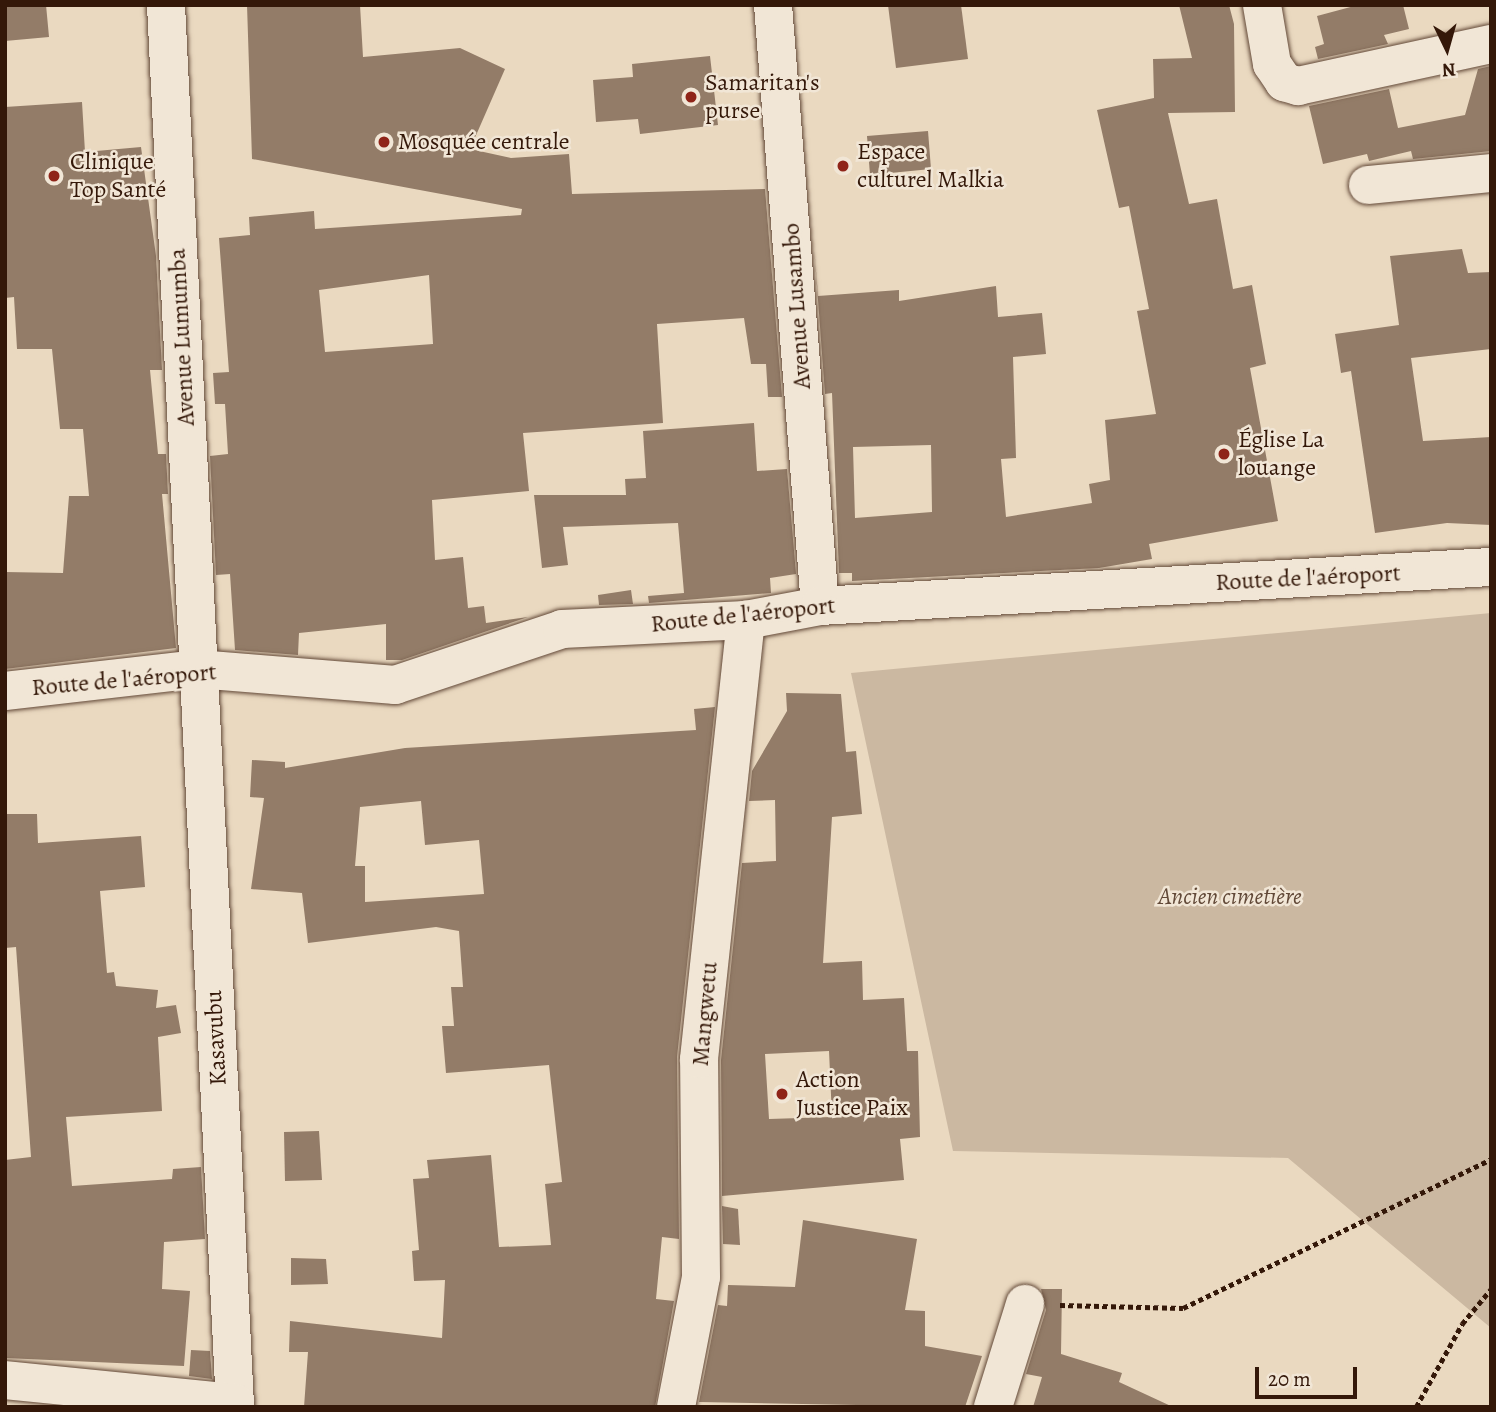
<!DOCTYPE html>
<html>
<head>
<meta charset="utf-8">
<style>
  body { margin:0 }
  #map { position:relative; width:1496px; height:1412px; overflow:hidden; background:#ead9c0; font-family:Alegreya,serif }
  div>[style] { position:absolute }
  .green>* { inset:0; background:#cbb8a1 }
  .building>* { inset:0; background:#937c68 }
  .path>* { height:4.5px; margin-top:-2.25px; transform-origin:0; background:repeating-linear-gradient(90deg,#341809 0 5px,transparent 0 8.5px) }
  .roads { filter:drop-shadow(0 0 2px #624837) drop-shadow(0 0 2px #624837) }
  .minor>* { height:38px; margin:-19px; padding:0 19px; transform-origin:19px; border-radius:19px; background:#f1e6d6 }
  .dots>* { width:19px; height:19px; translate:-50% -50%; box-sizing:border-box; border:4px solid #f1e6d6; border-radius:50% }
  span { translate:-50% -50%; white-space:nowrap; text-align:center; line-height:1.15; -webkit-text-stroke:5px #f1e6d6; paint-order:stroke }
  .poi-label { font-size:24px; color:#341809 }
  .left { translate:0 -50%; text-align:left }
  .street-label { font-size:24px; color:#341809 }
  .park-label { font-size:24px; color:#614837; font-style:italic }
  .frame { position:absolute; inset:0; border:7px solid #341809; pointer-events:none }
  .north { position:absolute; left:1412px; top:14px; width:70px; height:70px; -webkit-text-stroke:5px #f1e6d6; paint-order:stroke; rotate:175deg; font-size:19px; font-weight:700; line-height:28px; text-align:center; color:#341809 }
  .north::after { content:''; display:block; margin:auto; width:24px; height:32px; background:#341809; clip-path:polygon(50% 0,100% 100%,50% 72%,0 100%) }
  .scale { position:absolute; left:1255px; top:1367px; width:102px; height:32px; box-sizing:border-box; border:4px solid #341809; border-top:0; padding-left:9px; font-size:21px; line-height:24px; white-space:nowrap; color:#341809; -webkit-text-stroke:5px #f1e6d6; paint-order:stroke }
</style>
</head>
<body>
<div id="map">
  <div class="green">
    <div style="clip-path:polygon(1491px 613px,1491px 1328px,1288px 1158px,953px 1151px,851px 673px)"></div>
  </div>
  <div class="building">
    <div style="clip-path:polygon(5px 5px,46px 5px,49px 37px,5px 41px)"></div>
    <div style="clip-path:polygon(evenodd,247px 5px,360px 5px,363px 57px,460px 48px,505px 69px,470px 149px,511px 158px,569px 154px,572px 194px,765px 189px,782px 397px,768px 397px,766px 364px,751px 364px,744px 318px,657px 324px,663px 423px,523px 433px,529px 491px,432px 500px,435px 560px,463px 557px,468px 608px,484px 606px,486px 623px,528px 617px,402px 660px,386px 660px,386px 624px,299px 633px,298px 655px,235px 650px,230px 574px,216px 575px,210px 456px,228px 454px,225px 404px,215px 404px,213px 373px,229px 372px,219px 238px,250px 235px,249px 217px,314px 211px,315px 229px,521px 215px,522px 209px,252px 159px,247px 5px,429px 275px,433px 344px,325px 352px,319px 290px,429px 275px)"></div>
    <div style="clip-path:polygon(888px 5px,961px 5px,968px 59px,896px 68px)"></div>
    <div style="clip-path:polygon(evenodd,1179px 5px,1229px 5px,1234px 24px,1235px 112px,1168px 113px,1189px 204px,1217px 199px,1233px 289px,1252px 285px,1266px 364px,1250px 368px,1278px 521px,1149px 544px,1152px 559px,1099px 568px,852px 581px,852px 573px,839px 573px,832px 393px,825px 394px,814px 246px,818px 296px,899px 290px,899px 301px,996px 286px,998px 317px,1042px 313px,1046px 354px,1013px 357px,1016px 458px,1001px 459px,1006px 517px,1092px 503px,1089px 484px,1110px 480px,1105px 420px,1156px 414px,1137px 311px,1149px 309px,1129px 206px,1119px 208px,1097px 110px,1154px 98px,1153px 59px,1192px 58px,1179px 5px,931px 445px,932px 512px,855px 518px,853px 447px,931px 445px)"></div>
    <div style="clip-path:polygon(1358px 5px,1403px 5px,1409px 29px,1384px 35px,1388px 44px,1318px 59px,1315px 47px,1324px 44px,1317px 16px)"></div>
    <div style="clip-path:polygon(710px 56px,718px 125px,640px 134px,638px 119px,596px 122px,593px 80px,633px 77px,632px 64px)"></div>
    <div style="clip-path:polygon(1491px 66px,1491px 151px,1413px 159px,1411px 151px,1369px 161px,1367px 154px,1323px 164px,1309px 106px,1389px 89px,1398px 128px,1465px 115px,1478px 69px)"></div>
    <div style="clip-path:polygon(82px 102px,85px 152px,141px 147px,156px 256px,162px 370px,150px 370px,158px 454px,166px 454px,168px 494px,162px 494px,176px 648px,5px 669px,5px 572px,63px 573px,69px 496px,89px 496px,83px 429px,60px 429px,52px 349px,17px 349px,14px 297px,5px 298px,5px 107px)"></div>
    <div style="clip-path:polygon(928px 131px,931px 169px,870px 175px,867px 136px)"></div>
    <div style="clip-path:polygon(1462px 249px,1468px 273px,1491px 272px,1491px 349px,1411px 358px,1423px 441px,1491px 437px,1491px 525px,1447px 523px,1375px 533px,1351px 371px,1341px 373px,1335px 334px,1399px 325px,1390px 256px)"></div>
    <div style="clip-path:polygon(754px 423px,757px 471px,787px 469px,796px 574px,770px 578px,771px 593px,649px 603px,648px 596px,684px 593px,678px 523px,563px 527px,568px 565px,542px 568px,534px 495px,626px 495px,625px 479px,646px 478px,643px 431px)"></div>
    <div style="clip-path:polygon(631px 590px,633px 604px,599px 605px,598px 595px)"></div>
    <div style="clip-path:polygon(evenodd,786px 693px,841px 694px,846px 752px,856px 751px,862px 814px,832px 817px,823px 963px,862px 961px,863px 1000px,904px 998px,907px 1051px,918px 1051px,920px 1137px,900px 1139px,904px 1180px,722px 1196px,721px 1060px,742px 863px,776px 861px,775px 800px,749px 801px,752px 771px,787px 711px,786px 693px,829px 1051px,832px 1117px,769px 1119px,765px 1054px,829px 1051px)"></div>
    <div style="clip-path:polygon(evenodd,715px 707px,677px 1057px,679px 1239px,662px 1237px,656px 1299px,674px 1301px,655px 1407px,304px 1407px,308px 1352px,289px 1352px,290px 1321px,442px 1338px,445px 1280px,414px 1281px,412px 1251px,419px 1250px,413px 1179px,429px 1178px,427px 1160px,491px 1155px,499px 1247px,551px 1245px,545px 1184px,562px 1182px,549px 1065px,446px 1073px,442px 1026px,454px 1026px,451px 987px,463px 987px,459px 931px,436px 927px,308px 943px,302px 893px,251px 889px,264px 798px,250px 797px,252px 760px,285px 762px,285px 768px,405px 748px,696px 730px,694px 709px,715px 707px,421px 801px,425px 845px,479px 840px,484px 894px,365px 902px,365px 866px,355px 866px,360px 807px,421px 801px)"></div>
    <div style="clip-path:polygon(5px 814px,37px 814px,38px 843px,141px 836px,145px 887px,100px 891px,107px 973px,114px 972px,116px 986px,158px 990px,156px 1008px,176px 1005px,181px 1033px,158px 1037px,162px 1111px,66px 1117px,72px 1186px,172px 1179px,173px 1169px,201px 1167px,205px 1239px,164px 1242px,162px 1289px,190px 1291px,184px 1366px,5px 1358px,5px 1160px,31px 1157px,16px 947px,5px 948px)"></div>
    <div style="clip-path:polygon(319px 1131px,322px 1180px,285px 1181px,284px 1132px)"></div>
    <div style="clip-path:polygon(722px 1206px,738px 1209px,740px 1245px,723px 1244px)"></div>
    <div style="clip-path:polygon(803px 1220px,917px 1239px,905px 1310px,925px 1311px,925px 1346px,982px 1356px,965px 1407px,699px 1402px,718px 1305px,727px 1306px,728px 1285px,795px 1287px)"></div>
    <div style="clip-path:polygon(291px 1258px,326px 1259px,328px 1284px,291px 1285px)"></div>
    <div style="clip-path:polygon(1041px 1289px,1062px 1289px,1061px 1354px,1122px 1373px,1119px 1382px,1173px 1407px,1033px 1407px,1042px 1377px,1026px 1374px,1046px 1310px)"></div>
    <div style="clip-path:polygon(191px 1350px,210px 1351px,212px 1379px,189px 1376px)"></div>
  </div>
  <div class="path">
    <div style="left:1060px;top:1305px;width:123px;rotate:1.4deg"></div>
    <div style="left:1183px;top:1308px;width:342px;rotate:-25.8deg"></div>
    <div style="left:1416px;top:1407px;width:95px;rotate:-61deg"></div>
    <div style="left:1462px;top:1324px;width:45px;rotate:-50.4deg"></div>
  </div>
  <div class="roads">
    <div class="minor">
      <div style="left:166px;top:5px;width:1404px;rotate:87.18deg"></div>
      <div style="left:773px;top:5px;width:603px;rotate:85.53deg"></div>
      <div style="left:1262px;top:5px;width:60px;rotate:80.4deg"></div>
      <div style="left:1272px;top:64px;width:22px;rotate:56deg"></div>
      <div style="left:1284px;top:82px;width:15px;rotate:16deg"></div>
      <div style="left:1298px;top:86px;width:198px;rotate:-12.3deg"></div>
      <div style="left:1368px;top:185px;width:124px;rotate:-5.6deg"></div>
      <div style="left:5px;top:691px;width:193px;rotate:-6.5deg"></div>
      <div style="left:197px;top:669px;width:199px;rotate:4.6deg"></div>
      <div style="left:395px;top:685px;width:176px;rotate:-18.5deg"></div>
      <div style="left:562px;top:629px;width:184px;rotate:-2.8deg"></div>
      <div style="left:746px;top:620px;width:75px;rotate:-10.7deg"></div>
      <div style="left:820px;top:606px;width:672px;rotate:-3.33deg"></div>
      <div style="left:5px;top:1380px;width:231px;rotate:5.7deg"></div>
      <div style="left:676px;top:1407px;width:132px;rotate:-79.1deg"></div>
      <div style="left:701px;top:1277px;width:218px;rotate:-90.5deg"></div>
      <div style="left:699px;top:1059px;width:442px;rotate:-83.9deg"></div>
      <div style="left:993px;top:1407px;width:108px;rotate:-72.7deg"></div>
    </div>
  </div>
  <div class="dots">
    <div style="left:691px;top:97px;background:#8f2418"></div>
    <div style="left:384px;top:142px;background:#8f2418"></div>
    <div style="left:843px;top:166px;background:#8f2418"></div>
    <div style="left:54px;top:176px;background:#8f2418"></div>
    <div style="left:1224px;top:454px;background:#8f2418"></div>
    <div style="left:782px;top:1094px;background:#8f2418"></div>
  </div>
  <div class="poi-label">
    <span class="left" style="left:705px;top:97px">Samaritan's<br>purse</span>
    <span class="left" style="left:398px;top:142px">Mosquée centrale</span>
    <span class="left" style="left:857px;top:166px">Espace<br>culturel Malkia</span>
    <span class="left" style="left:70px;top:176px">Clinique<br>Top Santé</span>
    <span class="left" style="left:1238px;top:454px">Église La<br>louange</span>
    <span class="left" style="left:796px;top:1094px">Action<br>Justice Paix</span>
  </div>
  <div class="street-label">
    <span style="left:797px;top:306px;rotate:-94deg">Avenue Lusambo</span>
    <span style="left:182px;top:337px;rotate:-93deg">Avenue Lumumba</span>
    <span style="left:1308px;top:578px;rotate:-3deg">Route de l'aéroport</span>
    <span style="left:743px;top:615px;rotate:-6deg">Route de l'aéroport</span>
    <span style="left:124px;top:680px;rotate:-5deg">Route de l'aéroport</span>
    <span style="left:705px;top:1014px;rotate:-85deg">Mangwetu</span>
    <span style="left:216px;top:1038px;rotate:-93deg">Kasavubu</span>
  </div>
  <div class="park-label">
    <span style="left:1230px;top:897px">Ancien cimetière</span>
  </div>
  <div class="frame"></div>
  <div class="north">N</div>
  <div class="scale">20 m</div>
</div>
</body>
</html>
